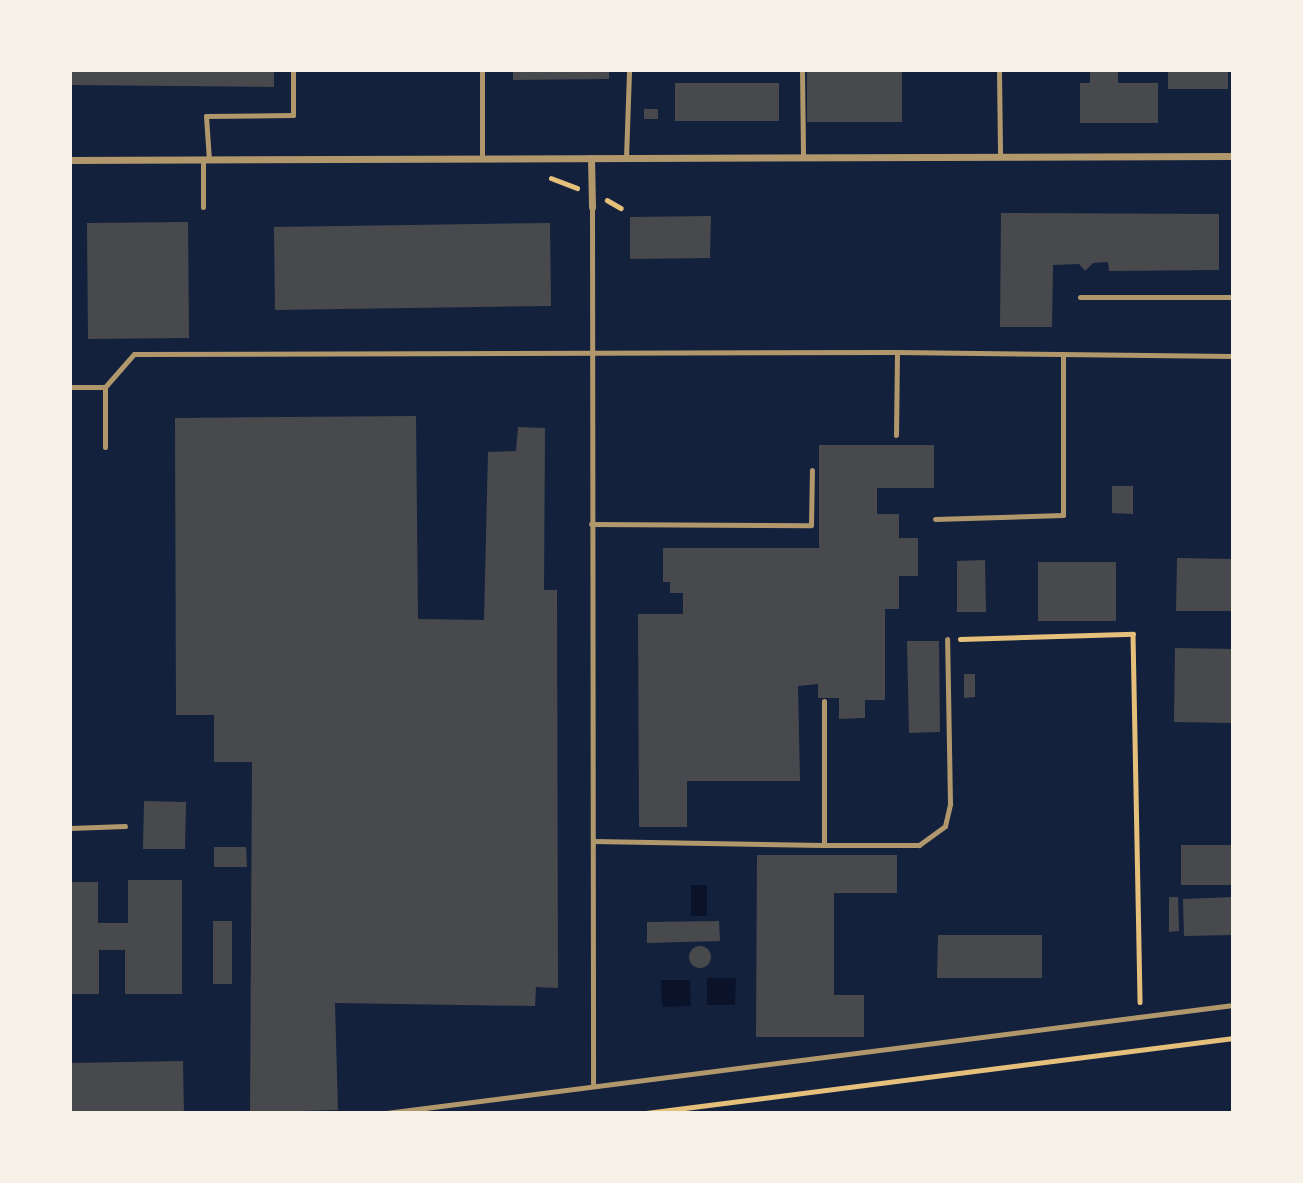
<!DOCTYPE html>
<html>
<head>
<meta charset="utf-8">
<style>
  body { margin:0 }
  #map { position:relative; width:1303px; height:1183px; overflow:hidden; background:#14213d; font-family:"DM Sans",sans-serif }
  div>[style] { position:absolute }
  .water>* { inset:0; background:#0b132b }
  .building>* { inset:0; background:#48494c }
  .round { border-radius:50% }
  .path>* { height:4.5px; margin:-2.25px; padding:0 2.25px; transform-origin:2.25px; border-radius:2.25px; background:#e5c07b }
  .service>* { height:5px; margin:-2.5px; padding:0 2.5px; transform-origin:2.5px; border-radius:2.5px; background:#b1986c }
  .minor>* { height:7px; margin:-3.5px; padding:0 3.5px; transform-origin:3.5px; border-radius:3.5px; background:#b1986c }
  span { translate:-50% -50%; white-space:nowrap; text-align:center; line-height:1.15; -webkit-text-stroke:7px #f6f1e7; paint-order:stroke }
  .frame { position:absolute; inset:0; border:72px solid #f6f1e7; pointer-events:none }
</style>
</head>
<body>
<div id="map">
  <div class="water">
    <div style="clip-path:polygon(691px 885px,707px 885px,707px 916px,691px 916px)"></div>
    <div style="clip-path:polygon(707px 978px,736px 978px,735px 1005px,707px 1005px)"></div>
    <div style="clip-path:polygon(690px 980px,691px 1006px,662px 1007px,661px 980px)"></div>
  </div>
  <div class="building">
    <div style="clip-path:polygon(70px 70px,274px 70px,274px 87px,70px 85px)"></div>
    <div style="clip-path:polygon(513px 70px,609px 70px,609px 79px,513px 80px)"></div>
    <div style="clip-path:polygon(807px 70px,902px 70px,902px 122px,807px 122px)"></div>
    <div style="clip-path:polygon(1090px 70px,1118px 70px,1118px 83px,1158px 83px,1158px 123px,1080px 123px,1080px 83px,1090px 83px)"></div>
    <div style="clip-path:polygon(1168px 70px,1228px 70px,1228px 89px,1168px 89px)"></div>
    <div style="clip-path:polygon(675px 83px,779px 83px,779px 121px,675px 121px)"></div>
    <div style="clip-path:polygon(644px 109px,658px 109px,658px 119px,644px 119px)"></div>
    <div style="clip-path:polygon(1001px 213px,1219px 214px,1219px 270px,1109px 271px,1108px 262px,1093px 263px,1085px 271px,1079px 264px,1053px 265px,1052px 327px,1000px 327px)"></div>
    <div style="clip-path:polygon(711px 216px,710px 258px,630px 259px,630px 217px)"></div>
    <div style="clip-path:polygon(188px 222px,189px 338px,88px 339px,87px 223px)"></div>
    <div style="clip-path:polygon(550px 223px,551px 306px,275px 310px,274px 227px)"></div>
    <div style="clip-path:polygon(416px 416px,418px 619px,484px 620px,488px 452px,516px 451px,518px 427px,545px 428px,544px 590px,557px 590px,558px 988px,536px 987px,535px 1006px,335px 1003px,338px 1110px,250px 1112px,252px 762px,214px 762px,214px 715px,176px 715px,175px 418px)"></div>
    <div style="clip-path:polygon(819px 445px,934px 445px,934px 488px,877px 488px,877px 514px,899px 514px,899px 538px,918px 538px,918px 576px,899px 576px,899px 609px,885px 609px,885px 700px,865px 700px,865px 718px,839px 719px,839px 698px,818px 698px,818px 684px,798px 686px,800px 781px,687px 781px,687px 827px,639px 827px,638px 614px,683px 614px,683px 593px,670px 593px,670px 582px,663px 582px,663px 548px,819px 548px)"></div>
    <div style="clip-path:polygon(1112px 486px,1133px 486px,1133px 514px,1112px 513px)"></div>
    <div style="clip-path:polygon(1177px 558px,1233px 559px,1233px 611px,1176px 611px)"></div>
    <div style="clip-path:polygon(985px 560px,986px 612px,957px 612px,957px 561px)"></div>
    <div style="clip-path:polygon(1038px 562px,1116px 562px,1116px 621px,1038px 621px)"></div>
    <div style="clip-path:polygon(907px 641px,939px 641px,940px 732px,909px 733px)"></div>
    <div style="clip-path:polygon(1175px 648px,1233px 649px,1233px 723px,1174px 722px)"></div>
    <div style="clip-path:polygon(964px 674px,975px 674px,975px 697px,964px 698px)"></div>
    <div style="clip-path:polygon(144px 801px,186px 802px,185px 849px,143px 849px)"></div>
    <div style="clip-path:polygon(1181px 845px,1233px 845px,1233px 885px,1181px 885px)"></div>
    <div style="clip-path:polygon(214px 847px,246px 847px,247px 867px,214px 867px)"></div>
    <div style="clip-path:polygon(757px 855px,897px 855px,897px 893px,834px 893px,834px 995px,864px 995px,864px 1037px,756px 1037px)"></div>
    <div style="clip-path:polygon(128px 880px,182px 880px,182px 994px,125px 994px,125px 950px,99px 950px,99px 994px,71px 994px,71px 882px,98px 882px,98px 923px,128px 923px)"></div>
    <div style="clip-path:polygon(1169px 897px,1178px 897px,1179px 931px,1169px 932px)"></div>
    <div style="clip-path:polygon(1233px 897px,1233px 935px,1184px 936px,1183px 899px)"></div>
    <div style="clip-path:polygon(213px 921px,232px 921px,232px 984px,213px 984px)"></div>
    <div style="clip-path:polygon(719px 921px,720px 941px,647px 943px,647px 922px)"></div>
    <div style="clip-path:polygon(938px 935px,1042px 935px,1042px 978px,937px 978px)"></div>
    <div class="round" style="left:689px;top:946px;width:22px;height:22px"></div>
    <div style="clip-path:polygon(183px 1061px,184px 1113px,70px 1113px,70px 1063px)"></div>
  </div>
  <div class="path">
    <div style="left:551px;top:178px;width:28px;rotate:21deg"></div>
    <div style="left:607px;top:200px;width:16px;rotate:30deg"></div>
    <div style="left:960px;top:639px;width:173px;rotate:-1.7deg"></div>
    <div style="left:1133px;top:634px;width:368px;rotate:88.9deg"></div>
    <div style="left:646px;top:1113px;width:592px;rotate:-7.28deg"></div>
  </div>
  <div class="service">
    <div style="left:482px;top:70px;width:89px;rotate:90deg"></div>
    <div style="left:802px;top:70px;width:88px;rotate:89.3deg"></div>
    <div style="left:999px;top:70px;width:87px;rotate:89.3deg"></div>
    <div style="left:626px;top:158px;width:88px;rotate:-88deg"></div>
    <div style="left:209px;top:160px;width:44px;rotate:-93.9deg"></div>
    <div style="left:206px;top:116px;width:87px;rotate:-0.7deg"></div>
    <div style="left:293px;top:115px;width:45px;rotate:-90deg"></div>
    <div style="left:203px;top:207px;width:47px;rotate:-90deg"></div>
    <div style="left:592px;top:207px;width:877px;rotate:89.93deg"></div>
    <div style="left:1080px;top:297px;width:153px"></div>
    <div style="left:70px;top:387px;width:35px"></div>
    <div style="left:105px;top:387px;width:44px;rotate:-48.7deg"></div>
    <div style="left:134px;top:354px;width:763px;rotate:-0.15deg"></div>
    <div style="left:897px;top:352px;width:336px;rotate:0.7deg"></div>
    <div style="left:105px;top:387px;width:60px;rotate:90deg"></div>
    <div style="left:896px;top:435px;width:83px;rotate:-89.3deg"></div>
    <div style="left:935px;top:519px;width:128px;rotate:-1.8deg"></div>
    <div style="left:1063px;top:515px;width:161px;rotate:-90deg"></div>
    <div style="left:591px;top:524px;width:220px;rotate:0.3deg"></div>
    <div style="left:811px;top:525px;width:55px;rotate:-89deg"></div>
    <div style="left:824px;top:701px;width:144px;rotate:90deg"></div>
    <div style="left:824px;top:845px;width:95px"></div>
    <div style="left:919px;top:845px;width:32px;rotate:-36deg"></div>
    <div style="left:945px;top:826px;width:23px;rotate:-77deg"></div>
    <div style="left:950px;top:804px;width:165px;rotate:-91deg"></div>
    <div style="left:70px;top:828px;width:55px;rotate:-2.1deg"></div>
    <div style="left:593px;top:841px;width:231px;rotate:1deg"></div>
    <div style="left:386px;top:1113px;width:854px;rotate:-7.27deg"></div>
  </div>
  <div class="minor">
    <div style="left:591px;top:158px;width:49px;rotate:88.8deg"></div>
    <div style="left:70px;top:160px;width:1163px;rotate:-0.2deg"></div>
  </div>
  <div class="frame"></div>
</div>
</body>
</html>
